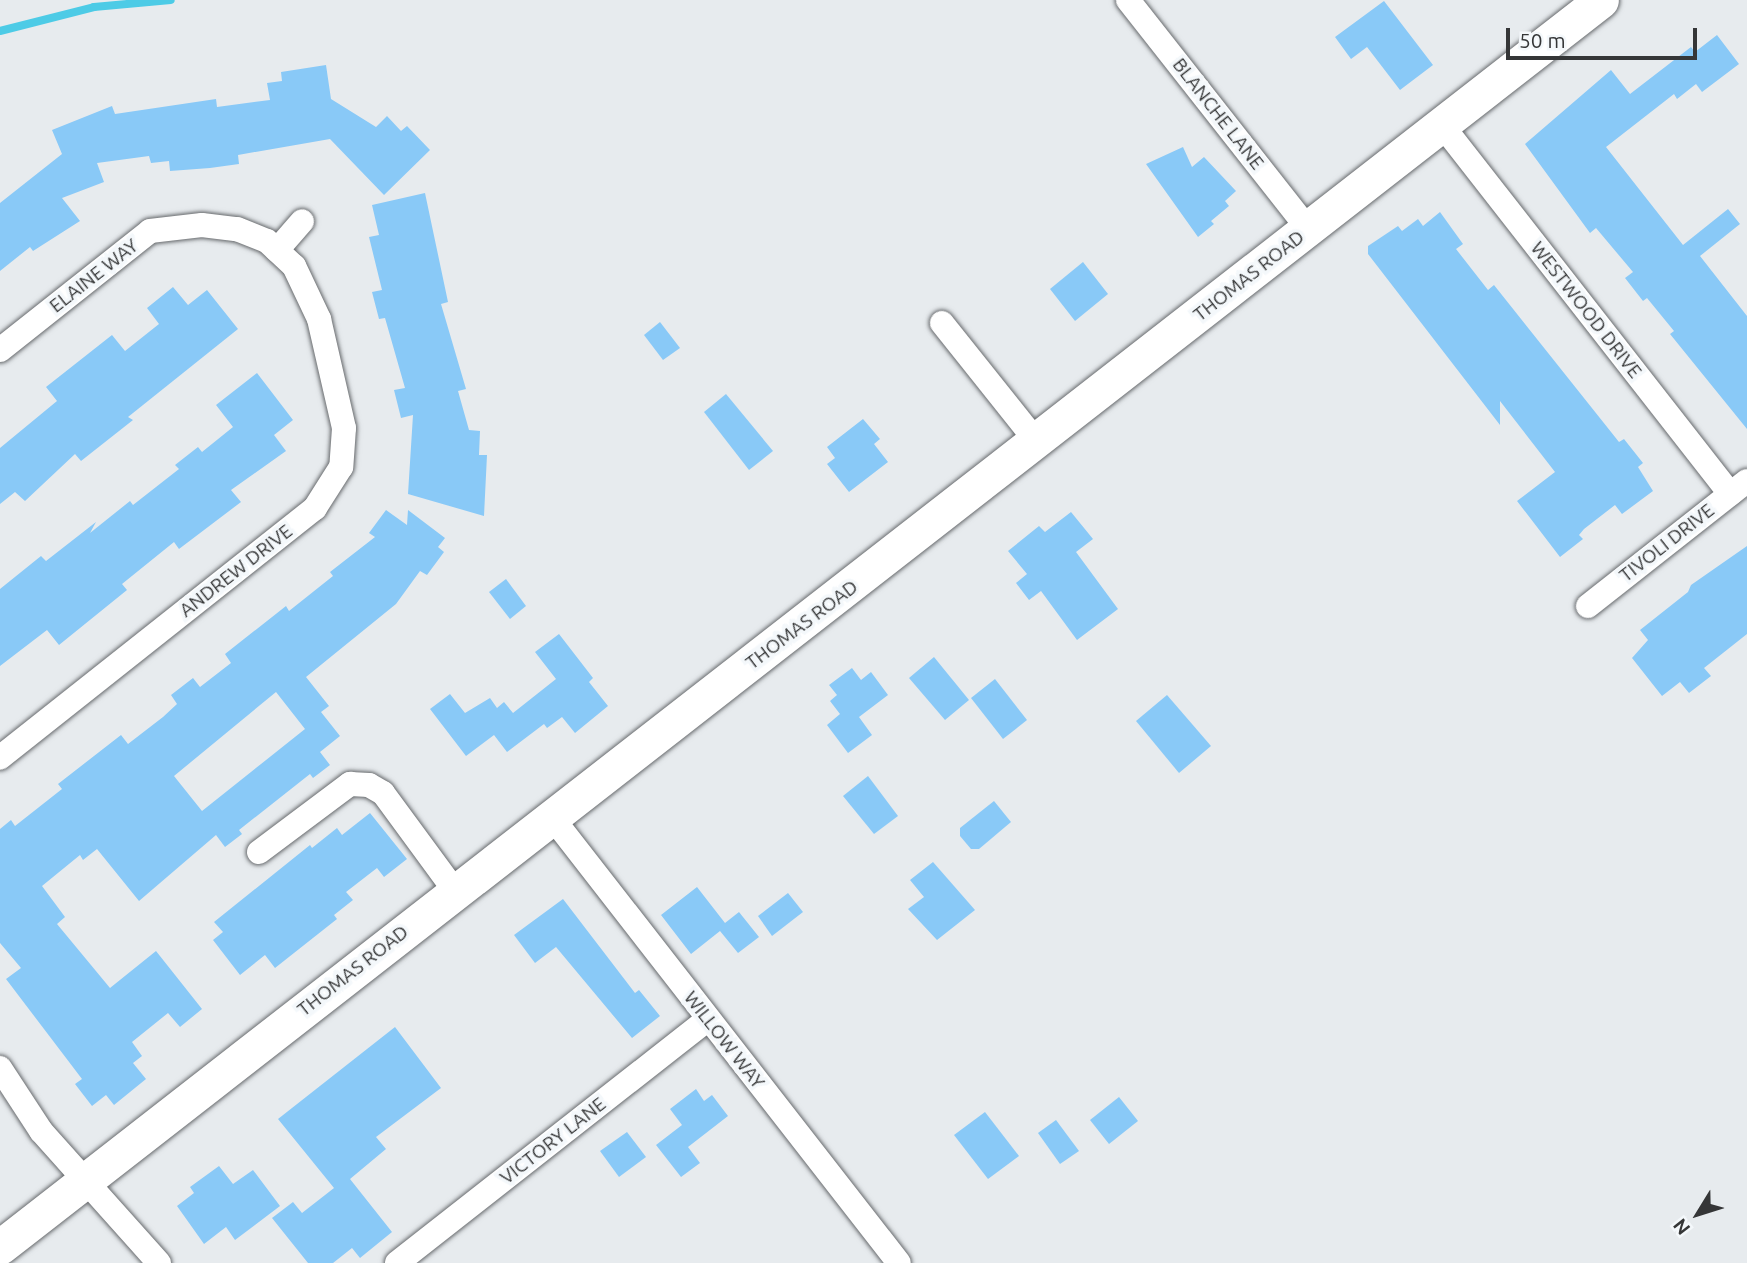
<!DOCTYPE html>
<html>
<head>
<meta charset="utf-8">
<style>
  body { margin:0 }
  #map { position:relative; width:1747px; height:1263px; overflow:hidden; background:#e7ebee; font-family:Ubuntu,sans-serif }
  div>[style] { position:absolute }
  .stream>* { height:8px; margin:-4px; padding:0 4px; transform-origin:4px; border-radius:4px; background:#4dcbe6 }
  .building>* { inset:0; background:#89c9f7 }
  .roads { filter:drop-shadow(0 0 2px #676a6d) drop-shadow(0 0 2px #676a6d) }
  .street>* { height:24px; margin:-12px; padding:0 12px; transform-origin:12px; border-radius:12px; background:#fff }
  .secondary>* { height:35px; margin:-17.5px; padding:0 17.5px; transform-origin:17.5px; border-radius:17.5px; background:#fff }
  span { translate:-50% -50%; white-space:nowrap; text-align:center; line-height:1.15; -webkit-text-stroke:7px #f4f8fb; paint-order:stroke }
  .street-label { font-size:19px; color:#353637 }
  .north { position:absolute; left:1663px; top:1179px; width:70px; height:70px; -webkit-text-stroke:5px #f4f8fb; paint-order:stroke; rotate:232deg; font-size:19px; font-weight:700; line-height:28px; text-align:center; color:#353637 }
  .north::after { content:''; display:block; margin:auto; width:24px; height:32px; background:#353637; clip-path:polygon(50% 0,100% 100%,50% 72%,0 100%) }
  .scale { position:absolute; left:1506px; top:28px; width:191px; height:32px; box-sizing:border-box; border:4px solid #353637; border-top:0; padding-left:9px; font-size:21px; line-height:24px; white-space:nowrap; color:#353637; -webkit-text-stroke:5px #f4f8fb; paint-order:stroke }
</style>
</head>
<body>
<div id="map">
  <div class="stream">
    <div style="left:0;top:31px;width:97px;rotate:-14.3deg"></div>
    <div style="left:94px;top:7px;width:77px;rotate:-5.2deg"></div>
  </div>
  <div class="building">
    <div style="clip-path:polygon(1384px 1px,1433px 65px,1400px 90px,1367px 47px,1351px 59px,1335px 37px)"></div>
    <div style="clip-path:polygon(1717px 35px,1739px 64px,1702px 92px,1696px 84px,1677px 99px,1674px 94px,1606px 147px,1683px 245px,1728px 209px,1740px 224px,1700px 256px,1747px 316px,1747px 429px,1670px 334px,1674px 331px,1647px 298px,1643px 301px,1625px 278px,1633px 272px,1596px 228px,1590px 233px,1525px 144px,1611px 70px,1630px 94px,1691px 47px,1695px 52px)"></div>
    <div style="clip-path:polygon(326px 65px,331px 99px,376px 127px,387px 116px,401px 131px,407px 126px,430px 150px,384px 195px,330px 139px,238px 155px,239px 164px,210px 168px,170px 171px,169px 161px,151px 163px,149px 156px,97px 163px,104px 182px,62px 198px,80px 221px,33px 251px,30px 247px,0 271px,0 203px,62px 154px,52px 130px,112px 106px,115px 114px,216px 99px,217px 107px,270px 100px,267px 83px,282px 81px,281px 72px)"></div>
    <div style="clip-path:polygon(1183px 147px,1192px 167px,1204px 157px,1236px 191px,1225px 201px,1229px 206px,1211px 221px,1214px 224px,1198px 237px,1146px 164px)"></div>
    <div style="clip-path:polygon(425px 193px,448px 302px,441px 304px,466px 389px,458px 391px,469px 430px,480px 431px,479px 455px,487px 455px,484px 516px,408px 494px,413px 415px,401px 418px,394px 390px,405px 388px,385px 318px,379px 319px,372px 292px,382px 290px,369px 237px,379px 235px,372px 205px)"></div>
    <div style="clip-path:polygon(1440px 212px,1463px 244px,1456px 249px,1488px 290px,1494px 285px,1619px 442px,1624px 439px,1643px 463px,1638px 467px,1653px 491px,1622px 514px,1615px 505px,1584px 529px,1579px 535px,1583px 539px,1560px 557px,1517px 501px,1555px 472px,1500px 401px,1500px 425px,1368px 254px,1368px 246px,1398px 226px,1402px 231px,1418px 219px,1423px 226px)"></div>
    <div style="clip-path:polygon(1083px 262px,1108px 294px,1075px 321px,1050px 289px)"></div>
    <div style="clip-path:polygon(173px 287px,188px 305px,207px 290px,238px 329px,128px 417px,133px 420px,81px 461px,75px 454px,25px 501px,15px 492px,0 504px,0 448px,57px 401px,46px 387px,112px 335px,125px 351px,159px 324px,147px 308px)"></div>
    <div style="clip-path:polygon(660px 322px,680px 348px,663px 360px,644px 335px)"></div>
    <div style="clip-path:polygon(257px 373px,293px 420px,274px 435px,286px 451px,231px 490px,241px 502px,179px 549px,174px 542px,122px 584px,127px 590px,59px 645px,47px 630px,0 666px,0 589px,41px 556px,46px 561px,96px 522px,90px 533px,130px 501px,133px 505px,179px 469px,175px 465px,198px 447px,202px 452px,233px 427px,216px 405px)"></div>
    <div style="clip-path:polygon(726px 394px,773px 451px,749px 470px,704px 412px)"></div>
    <div style="clip-path:polygon(863px 419px,880px 439px,874px 444px,888px 462px,849px 492px,827px 464px,835px 458px,827px 447px)"></div>
    <div style="clip-path:polygon(evenodd,386px 510px,407px 525px,408px 510px,445px 538px,438px 547px,444px 552px,427px 575px,420px 571px,396px 604px,306px 677px,329px 706px,321px 712px,340px 736px,320px 752px,330px 765px,313px 778px,310px 774px,239px 830px,242px 834px,225px 847px,216px 835px,139px 901px,97px 849px,83px 860px,80px 855px,42px 886px,65px 917px,57px 924px,110px 988px,156px 951px,202px 1009px,180px 1027px,168px 1013px,132px 1042px,142px 1056px,133px 1063px,146px 1079px,114px 1105px,106px 1095px,92px 1106px,75px 1084px,82px 1079px,6px 979px,21px 968px,0 943px,0 829px,11px 820px,15px 826px,62px 789px,58px 784px,121px 735px,128px 744px,163px 717px,177px 704px,171px 695px,193px 678px,200px 687px,231px 663px,225px 654px,286px 606px,289px 611px,333px 576px,330px 572px,375px 537px,369px 533px,386px 510px,276px 692px,305px 729px,202px 811px,174px 776px,276px 692px)"></div>
    <div style="clip-path:polygon(1071px 512px,1093px 539px,1076px 552px,1118px 609px,1077px 640px,1041px 591px,1029px 600px,1016px 583px,1027px 574px,1008px 551px,1039px 526px,1045px 532px)"></div>
    <div style="clip-path:polygon(1747px 546px,1747px 634px,1704px 668px,1711px 676px,1689px 693px,1680px 682px,1662px 696px,1632px 658px,1648px 640px,1640px 630px,1688px 592px,1691px 585px)"></div>
    <div style="clip-path:polygon(506px 579px,526px 606px,510px 619px,489px 592px)"></div>
    <div style="clip-path:polygon(559px 634px,593px 678px,589px 682px,608px 706px,575px 733px,562px 717px,547px 728px,544px 724px,507px 752px,494px 735px,466px 756px,430px 709px,450px 694px,465px 713px,490px 698px,497px 708px,504px 702px,513px 713px,556px 679px,535px 652px)"></div>
    <div style="clip-path:polygon(934px 657px,969px 700px,945px 720px,909px 678px)"></div>
    <div style="clip-path:polygon(852px 668px,861px 680px,871px 672px,888px 695px,859px 717px,872px 735px,848px 753px,827px 725px,840px 714px,830px 701px,837px 695px,829px 685px)"></div>
    <div style="clip-path:polygon(995px 679px,1027px 720px,1003px 739px,971px 698px)"></div>
    <div style="clip-path:polygon(1167px 695px,1211px 746px,1179px 773px,1136px 721px)"></div>
    <div style="clip-path:polygon(868px 776px,898px 816px,874px 834px,843px 796px)"></div>
    <div style="clip-path:polygon(994px 801px,1011px 822px,979px 849px,971px 849px,960px 836px,960px 828px)"></div>
    <div style="clip-path:polygon(370px 813px,407px 859px,384px 877px,377px 868px,346px 892px,353px 900px,334px 915px,337px 919px,275px 968px,265px 955px,240px 975px,213px 940px,223px 932px,214px 922px,310px 845px,312px 848px,337px 828px,342px 835px)"></div>
    <div style="clip-path:polygon(933px 862px,975px 910px,937px 940px,908px 909px,924px 897px,910px 880px)"></div>
    <div style="clip-path:polygon(697px 887px,725px 923px,739px 912px,759px 937px,738px 953px,720px 931px,691px 954px,661px 915px)"></div>
    <div style="clip-path:polygon(788px 893px,803px 912px,772px 936px,758px 916px)"></div>
    <div style="clip-path:polygon(563px 899px,635px 993px,639px 990px,660px 1016px,632px 1038px,556px 947px,535px 963px,514px 935px)"></div>
    <div style="clip-path:polygon(395px 1027px,441px 1088px,376px 1137px,386px 1149px,350px 1179px,392px 1232px,360px 1258px,352px 1248px,333px 1263px,308px 1263px,272px 1218px,293px 1202px,302px 1213px,334px 1188px,278px 1119px)"></div>
    <div style="clip-path:polygon(696px 1089px,704px 1101px,712px 1095px,728px 1116px,688px 1147px,700px 1163px,681px 1177px,656px 1145px,682px 1125px,670px 1109px)"></div>
    <div style="clip-path:polygon(1119px 1097px,1138px 1121px,1109px 1144px,1090px 1120px)"></div>
    <div style="clip-path:polygon(985px 1112px,1019px 1156px,988px 1179px,954px 1135px)"></div>
    <div style="clip-path:polygon(1056px 1120px,1079px 1151px,1060px 1164px,1038px 1133px)"></div>
    <div style="clip-path:polygon(627px 1132px,646px 1157px,619px 1177px,600px 1151px)"></div>
    <div style="clip-path:polygon(219px 1166px,233px 1184px,253px 1170px,280px 1206px,235px 1240px,226px 1227px,204px 1244px,177px 1206px,194px 1193px,190px 1187px)"></div>
  </div>
  <div class="roads">
    <div class="street">
      <div style="left:1128px;top:0;width:291px;rotate:51.8deg"></div>
      <div style="left:1442px;top:125px;width:468px;rotate:52deg"></div>
      <div style="left:277px;top:250px;width:38px;rotate:-49deg"></div>
      <div style="left:942px;top:323px;width:152px;rotate:51.4deg"></div>
      <div style="left:0;top:350px;width:191px;rotate:-38.4deg"></div>
      <div style="left:150px;top:231px;width:52px;rotate:-6.6deg"></div>
      <div style="left:202px;top:225px;width:35px;rotate:7deg"></div>
      <div style="left:237px;top:229px;width:32px;rotate:22deg"></div>
      <div style="left:267px;top:241px;width:37px;rotate:43deg"></div>
      <div style="left:294px;top:266px;width:59px;rotate:64.7deg"></div>
      <div style="left:319px;top:319px;width:112px;rotate:77.1deg"></div>
      <div style="left:344px;top:428px;width:39px;rotate:94deg"></div>
      <div style="left:341px;top:467px;width:49px;rotate:122.4deg"></div>
      <div style="left:315px;top:508px;width:402px;rotate:141.6deg"></div>
      <div style="left:1588px;top:606px;width:202px;rotate:-38.2deg"></div>
      <div style="left:551px;top:816px;width:566px;rotate:52.1deg"></div>
      <div style="left:259px;top:852px;width:114px;rotate:-36.8deg"></div>
      <div style="left:350px;top:784px;width:19px;rotate:3deg"></div>
      <div style="left:369px;top:785px;width:16px;rotate:30deg"></div>
      <div style="left:383px;top:793px;width:122px;rotate:53.7deg"></div>
      <div style="left:0;top:1068px;width:75px;rotate:56.9deg"></div>
      <div style="left:41px;top:1131px;width:177px;rotate:48.2deg"></div>
      <div style="left:397px;top:1263px;width:395px;rotate:-38.1deg"></div>
    </div>
    <div class="secondary">
      <div style="left:0;top:1247px;width:2029px;rotate:-37.91deg"></div>
    </div>
  </div>
  <div class="street-label">
    <span style="left:1218px;top:114px;rotate:52deg">BLANCHE LANE</span>
    <span style="left:94px;top:276px;rotate:-38deg">ELAINE WAY</span>
    <span style="left:1249px;top:276px;rotate:-38deg">THOMAS ROAD</span>
    <span style="left:1586px;top:310px;rotate:52deg">WESTWOOD DRIVE</span>
    <span style="left:1667px;top:543px;rotate:-38deg">TIVOLI DRIVE</span>
    <span style="left:236px;top:571px;rotate:-38deg">ANDREW DRIVE</span>
    <span style="left:802px;top:625px;rotate:-37deg">THOMAS ROAD</span>
    <span style="left:353px;top:971px;rotate:-38deg">THOMAS ROAD</span>
    <span style="left:724px;top:1040px;rotate:52deg">WILLOW WAY</span>
    <span style="left:553px;top:1141px;rotate:-38deg">VICTORY LANE</span>
  </div>
  <div class="north">N</div>
  <div class="scale">50 m</div>
</div>
</body>
</html>
